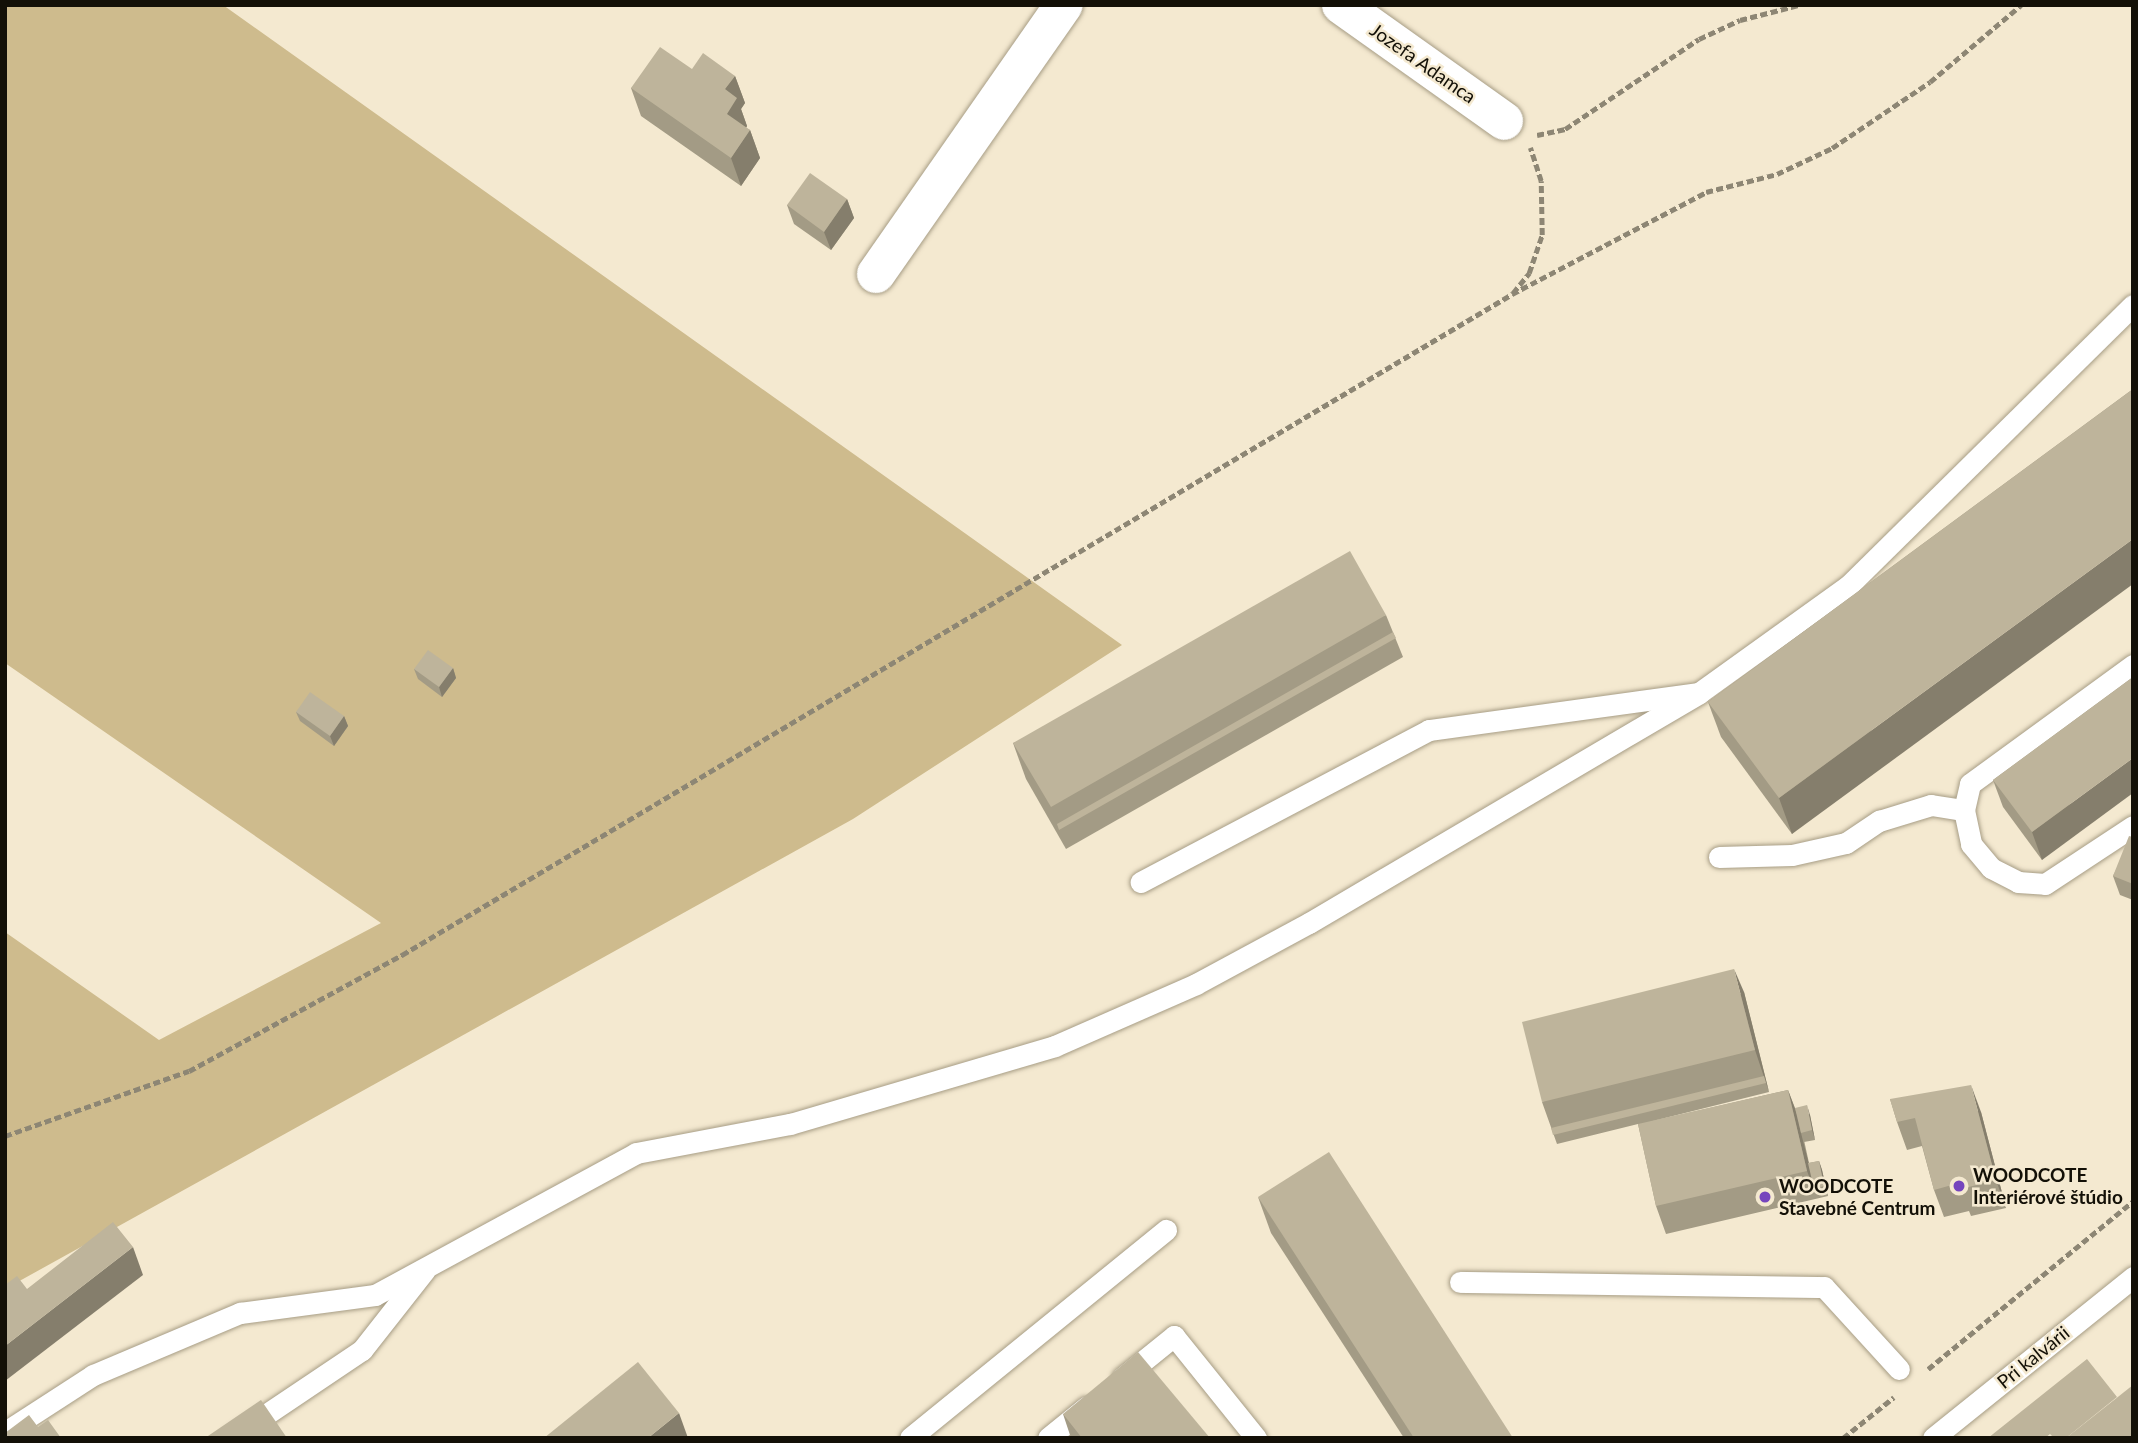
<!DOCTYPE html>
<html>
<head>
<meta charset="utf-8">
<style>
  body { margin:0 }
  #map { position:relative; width:2138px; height:1443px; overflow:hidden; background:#f4e9d0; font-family:Lato,sans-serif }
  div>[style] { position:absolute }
  .green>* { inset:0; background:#cebb8d }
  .path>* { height:4.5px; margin-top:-2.25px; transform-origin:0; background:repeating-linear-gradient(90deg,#8d8674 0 7px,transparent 0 10.5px) }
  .roads { filter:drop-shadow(0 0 2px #a79d85) drop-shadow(0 0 2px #a79d85) }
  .lane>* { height:21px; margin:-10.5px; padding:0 10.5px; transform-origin:10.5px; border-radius:10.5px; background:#fff }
  .street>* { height:38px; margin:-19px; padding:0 19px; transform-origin:19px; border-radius:19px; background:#fff }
  .wall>* { inset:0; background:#a39b85 }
  .shaded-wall>* { inset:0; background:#857e6c }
  .building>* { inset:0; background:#beb49b }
  .dots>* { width:19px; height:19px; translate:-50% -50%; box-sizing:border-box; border:4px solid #f4e9d0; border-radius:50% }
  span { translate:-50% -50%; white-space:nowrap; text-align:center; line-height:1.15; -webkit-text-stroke:5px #f4e9d0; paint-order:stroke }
  .street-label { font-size:19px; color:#131007 }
  .poi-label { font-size:19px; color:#131007; font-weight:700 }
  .left { translate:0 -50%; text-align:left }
  .frame { position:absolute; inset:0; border:7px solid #131007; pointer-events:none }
</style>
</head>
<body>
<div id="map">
  <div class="green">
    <div style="clip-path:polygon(5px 5px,223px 5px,1122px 645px,853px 819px,5px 1289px,5px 932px,159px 1040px,381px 923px,5px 663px)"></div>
  </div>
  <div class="path">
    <div style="left:1870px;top:5px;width:111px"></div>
    <div style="left:1537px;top:135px;width:29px;rotate:-12deg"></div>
    <div style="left:1565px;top:129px;width:161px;rotate:-33.9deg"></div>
    <div style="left:1699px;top:39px;width:45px;rotate:-24.9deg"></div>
    <div style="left:1740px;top:20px;width:61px;rotate:-14.3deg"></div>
    <div style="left:1513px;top:293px;width:26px;rotate:-51deg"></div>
    <div style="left:1529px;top:273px;width:40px;rotate:-71.1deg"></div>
    <div style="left:1542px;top:235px;width:54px;rotate:-91.1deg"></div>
    <div style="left:1541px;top:181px;width:35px;rotate:-108deg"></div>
    <div style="left:5px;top:1136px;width:195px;rotate:-19.5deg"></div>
    <div style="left:189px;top:1071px;width:243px;rotate:-28.6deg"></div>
    <div style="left:402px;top:955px;width:1292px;rotate:-30.77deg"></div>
    <div style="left:1512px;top:294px;width:219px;rotate:-27.7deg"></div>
    <div style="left:1706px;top:192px;width:73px;rotate:-14.2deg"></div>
    <div style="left:1777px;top:174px;width:61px;rotate:-25.3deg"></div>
    <div style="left:1832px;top:148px;width:118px;rotate:-34deg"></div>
    <div style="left:1930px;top:82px;width:119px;rotate:-40.2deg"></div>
    <div style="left:1928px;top:1369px;width:265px;rotate:-39.3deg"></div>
    <div style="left:1843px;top:1438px;width:65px;rotate:-38.8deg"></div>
  </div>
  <div class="roads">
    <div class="lane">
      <div style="left:2133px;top:665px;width:202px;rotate:143.9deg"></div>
      <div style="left:1970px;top:784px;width:27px;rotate:103deg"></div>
      <div style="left:1964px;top:810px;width:35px;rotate:78deg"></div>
      <div style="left:1971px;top:844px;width:31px;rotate:50deg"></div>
      <div style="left:1991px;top:868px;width:30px;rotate:27deg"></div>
      <div style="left:2018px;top:882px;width:27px;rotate:4deg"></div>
      <div style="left:2045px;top:884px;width:105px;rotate:-33.4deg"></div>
      <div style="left:1699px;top:693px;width:183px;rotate:-35.7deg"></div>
      <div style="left:1848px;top:586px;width:400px;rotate:-44.6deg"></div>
      <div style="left:1719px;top:857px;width:73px;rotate:-1.6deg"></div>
      <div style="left:1792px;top:855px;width:55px;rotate:-12.5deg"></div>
      <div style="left:1846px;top:843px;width:40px;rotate:-34deg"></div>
      <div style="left:1879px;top:821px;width:54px;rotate:-17.1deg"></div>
      <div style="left:1931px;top:805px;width:33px;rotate:9deg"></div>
      <div style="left:1460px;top:1282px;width:364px;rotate:0.8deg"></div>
      <div style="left:1824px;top:1287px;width:111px;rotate:47.6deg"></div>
      <div style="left:1122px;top:1378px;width:67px;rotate:-38.9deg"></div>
      <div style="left:1174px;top:1336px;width:131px;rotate:51.2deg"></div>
      <div style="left:5px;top:1432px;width:105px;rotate:-32.9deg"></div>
      <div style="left:93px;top:1375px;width:160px;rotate:-22.9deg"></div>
      <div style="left:240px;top:1313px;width:136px;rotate:-7.6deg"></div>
      <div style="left:375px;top:1295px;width:297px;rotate:-28.5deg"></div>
      <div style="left:636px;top:1153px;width:157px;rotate:-10.7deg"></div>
      <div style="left:790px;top:1124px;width:276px;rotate:-16.4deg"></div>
      <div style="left:1055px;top:1046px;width:154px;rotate:-23.7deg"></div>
      <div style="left:1196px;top:984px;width:128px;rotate:-28.4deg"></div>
      <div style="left:1309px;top:923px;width:453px;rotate:-30.5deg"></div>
      <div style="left:1699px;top:693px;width:273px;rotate:172.2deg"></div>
      <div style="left:1429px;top:730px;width:326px;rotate:152.2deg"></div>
      <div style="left:231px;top:1438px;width:158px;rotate:-33.9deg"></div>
      <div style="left:362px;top:1350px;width:102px;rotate:-51.8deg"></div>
      <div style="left:910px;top:1438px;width:330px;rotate:-39.1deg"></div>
      <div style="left:1048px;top:1438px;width:49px;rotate:-39.2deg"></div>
      <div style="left:1933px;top:1438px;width:257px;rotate:-38.8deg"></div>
    </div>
    <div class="street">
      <div style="left:1341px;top:5px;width:200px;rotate:35.4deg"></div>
      <div style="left:876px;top:274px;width:328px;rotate:-55.1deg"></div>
    </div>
  </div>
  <div class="wall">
    <div style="clip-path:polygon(692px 69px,735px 76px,745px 103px,741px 109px,747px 126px,746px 128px,750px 130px,760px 158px,741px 186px,641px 116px,631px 88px)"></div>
    <div style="clip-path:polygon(847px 199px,854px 218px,831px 250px,794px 224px,787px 205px)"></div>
    <div style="clip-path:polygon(2133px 389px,1792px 834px,1721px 737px,1708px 702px)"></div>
    <div style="clip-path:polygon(1386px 615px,1403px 657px,1066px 849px,1026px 779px,1013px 743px)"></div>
    <div style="clip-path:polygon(453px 668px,456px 678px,442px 697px,418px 679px,414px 669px)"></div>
    <div style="clip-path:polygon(2133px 677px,2042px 860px,2003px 807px,1993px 780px)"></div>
    <div style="clip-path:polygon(296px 712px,344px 716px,348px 726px,334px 746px,300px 721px)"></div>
    <div style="clip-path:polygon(2133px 837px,2133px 900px,2120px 895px,2113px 876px)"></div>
    <div style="clip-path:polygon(1744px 992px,1769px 1092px,1649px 1122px,1788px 1090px,1795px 1108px,1810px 1115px,1815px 1140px,1804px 1142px,1804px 1140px,1809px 1163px,1819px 1161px,1822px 1170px,1828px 1196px,1666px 1234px,1656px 1206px,1638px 1124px,1557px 1144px,1542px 1102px)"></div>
    <div style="clip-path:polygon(1890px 1099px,1981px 1112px,2006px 1208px,1971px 1216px,1969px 1211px,1944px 1217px,1934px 1190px,1922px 1146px,1907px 1150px,1897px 1122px)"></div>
    <div style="clip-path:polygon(1258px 1197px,1513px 1438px,1404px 1438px,1271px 1233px)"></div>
    <div style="clip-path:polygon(1063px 1414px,1210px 1438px,1071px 1438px)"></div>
  </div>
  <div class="shaded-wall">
    <div style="clip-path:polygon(735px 76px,745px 103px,741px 109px,747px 126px,737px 142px,727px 114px,725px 89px)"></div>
    <div style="clip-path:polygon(750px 130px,760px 158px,741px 186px,731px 158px)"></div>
    <div style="clip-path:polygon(847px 199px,854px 218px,831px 250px,824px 232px)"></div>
    <div style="clip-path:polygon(2133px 539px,2133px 584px,1792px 834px,1779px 798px)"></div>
    <div style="clip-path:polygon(453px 668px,456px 678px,442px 697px,439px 687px)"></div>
    <div style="clip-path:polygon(344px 716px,348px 726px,334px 746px,330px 736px)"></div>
    <div style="clip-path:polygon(2133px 758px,2133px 793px,2042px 860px,2032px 832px)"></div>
    <div style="clip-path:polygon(1734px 969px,1744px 992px,1769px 1092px,1755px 1050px)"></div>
    <div style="clip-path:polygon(1971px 1085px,1981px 1112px,2006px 1208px,1996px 1180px)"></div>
    <div style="clip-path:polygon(1788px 1090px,1798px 1117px,1801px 1133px,1815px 1188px,1814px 1189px,1807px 1171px)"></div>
    <div style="clip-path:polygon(1807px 1105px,1810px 1115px,1815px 1140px,1812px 1130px)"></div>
    <div style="clip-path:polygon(1819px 1161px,1822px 1170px,1828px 1196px,1824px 1186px)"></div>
    <div style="clip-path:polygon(133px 1247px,143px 1275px,5px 1381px,5px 1346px)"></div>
    <div style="clip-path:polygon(679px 1413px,688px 1438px,648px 1438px)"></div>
  </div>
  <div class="building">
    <div style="clip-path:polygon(660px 47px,692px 69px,703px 53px,735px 76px,725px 89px,737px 98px,727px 114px,750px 130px,731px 158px,631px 88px)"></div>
    <div style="clip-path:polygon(810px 173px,847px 199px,824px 232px,787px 205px)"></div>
    <div style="clip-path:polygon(2133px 389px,2133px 539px,1779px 798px,1708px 702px)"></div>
    <div style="clip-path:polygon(1350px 551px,1386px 615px,1051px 807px,1013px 743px)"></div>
    <div style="clip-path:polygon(1393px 632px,1396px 638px,1059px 830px,1057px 824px)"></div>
    <div style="clip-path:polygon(428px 650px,453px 668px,439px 687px,414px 669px)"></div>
    <div style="clip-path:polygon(2133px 677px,2133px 758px,2032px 832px,1993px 780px)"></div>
    <div style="clip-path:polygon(310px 692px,344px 716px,330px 736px,296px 712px)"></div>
    <div style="clip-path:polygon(2129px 836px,2133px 837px,2133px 884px,2113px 876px)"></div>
    <div style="clip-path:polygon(1734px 969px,1755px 1050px,1542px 1102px,1522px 1022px)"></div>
    <div style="clip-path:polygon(1764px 1076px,1766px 1083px,1553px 1135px,1551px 1128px)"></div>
    <div style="clip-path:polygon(1971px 1085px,1996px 1180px,1961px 1189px,1959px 1183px,1934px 1190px,1915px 1118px,1897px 1122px,1890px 1099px)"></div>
    <div style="clip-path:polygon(1788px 1090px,1807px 1171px,1656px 1206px,1638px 1124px)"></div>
    <div style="clip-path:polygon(1807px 1105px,1812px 1130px,1801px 1133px,1795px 1108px)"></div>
    <div style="clip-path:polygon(1329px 1152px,1513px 1438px,1414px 1438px,1258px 1197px)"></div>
    <div style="clip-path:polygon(1819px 1161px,1824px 1186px,1814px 1189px,1808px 1163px)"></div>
    <div style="clip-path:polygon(113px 1222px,133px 1247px,5px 1346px,5px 1285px,17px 1276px,27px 1289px)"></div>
    <div style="clip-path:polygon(1138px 1352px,1210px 1438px,1082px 1438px,1063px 1414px)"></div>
    <div style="clip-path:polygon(2087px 1359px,2117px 1397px,2066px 1438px,2054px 1438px,2050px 1434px,2045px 1438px,1988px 1438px)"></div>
    <div style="clip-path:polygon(638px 1362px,679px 1413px,648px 1438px,544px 1438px)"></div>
    <div style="clip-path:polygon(2133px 1385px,2133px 1438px,2066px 1438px)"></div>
    <div style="clip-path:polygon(261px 1400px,287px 1438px,205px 1438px)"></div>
    <div style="clip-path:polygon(29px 1415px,38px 1427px,48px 1420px,61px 1438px,5px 1438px,5px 1433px)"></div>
  </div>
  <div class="dots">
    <div style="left:1959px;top:1186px;background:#7645bd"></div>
    <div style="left:1765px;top:1197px;background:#7645bd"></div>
  </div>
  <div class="street-label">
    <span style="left:1423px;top:63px;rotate:35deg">Jozefa Adamca</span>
    <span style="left:2033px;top:1357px;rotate:-39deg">Pri kalvárii</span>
  </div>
  <div class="poi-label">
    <span class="left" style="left:1973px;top:1186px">WOODCOTE<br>Interiérové štúdio</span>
    <span class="left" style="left:1779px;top:1197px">WOODCOTE<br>Stavebné Centrum</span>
  </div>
  <div class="frame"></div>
</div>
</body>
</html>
